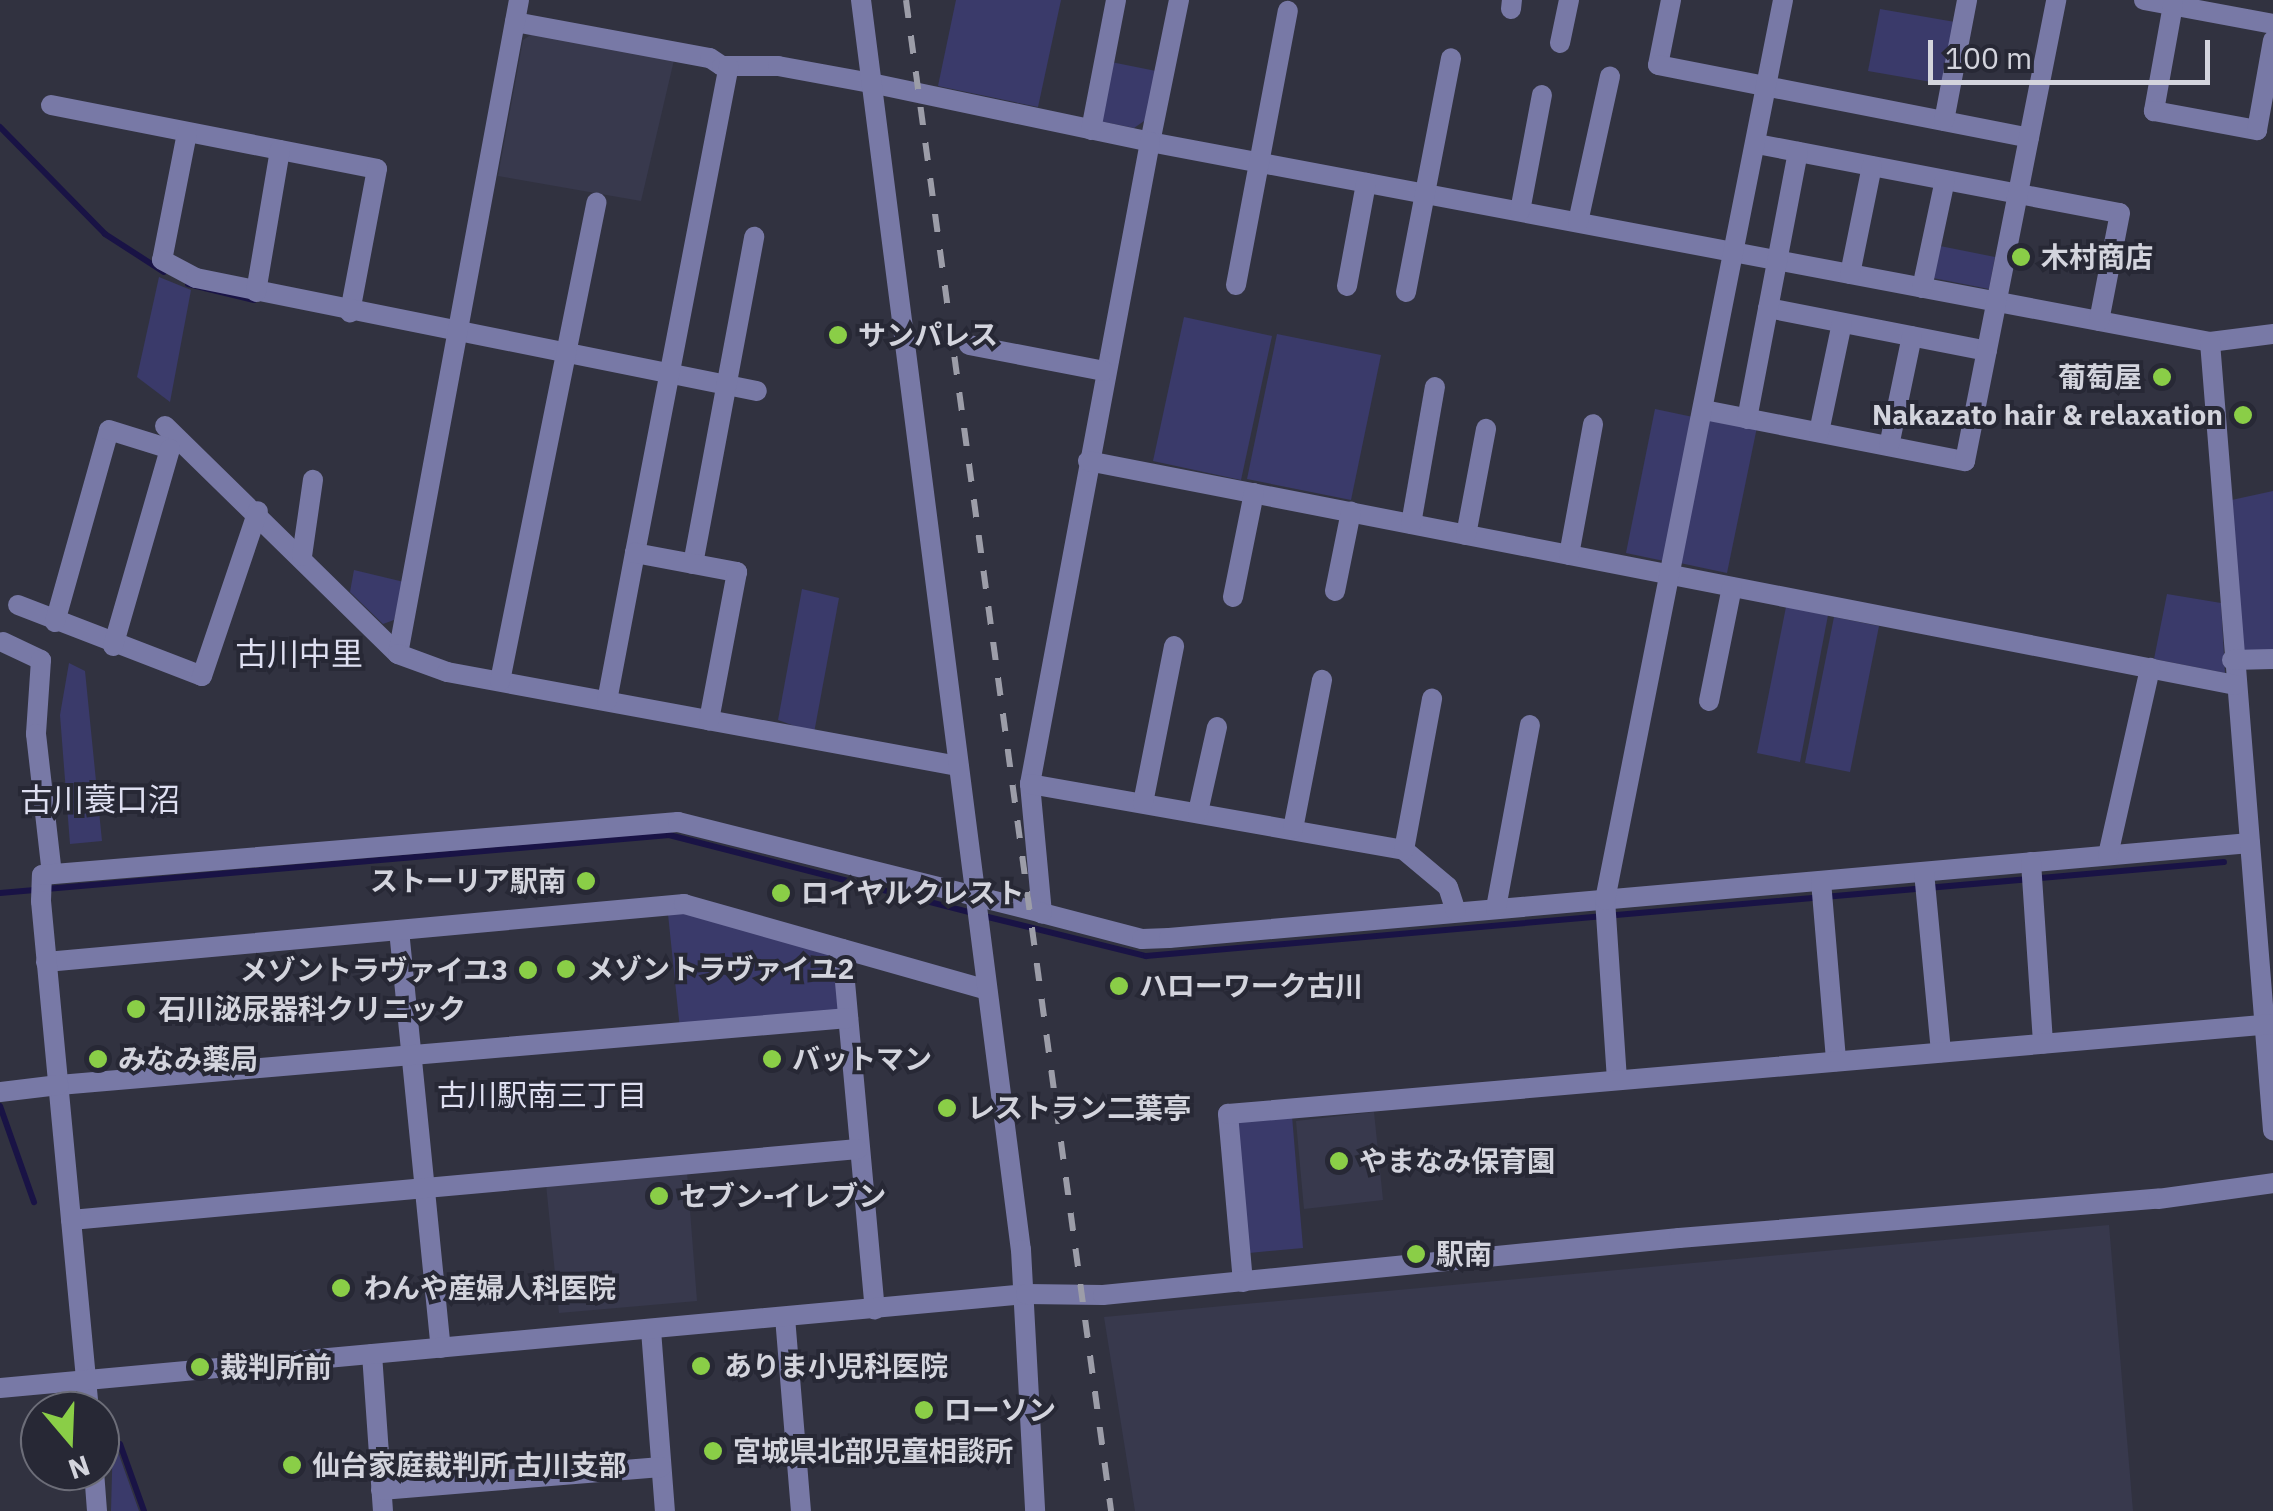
<!DOCTYPE html>
<html>
<head>
<meta charset="utf-8">
<style>
  body { margin:0 }
  #map { position:relative; width:2273px; height:1511px; overflow:hidden; background:#313240; font-family:"IBM Plex Sans","Noto Sans JP",sans-serif }
  div>[style] { position:absolute }
  .built>* { inset:0; background:#38394d }
  .green>* { inset:0; background:#3a3a6a }
  .stream>* { height:6px; margin:-3px; padding:0 3px; transform-origin:3px; border-radius:3px; background:#191345 }
  .minor>* { height:20px; margin:-10px; padding:0 10px; transform-origin:10px; border-radius:10px; background:#7879a6 }
  .tertiary>* { height:20px; margin:-10px; padding:0 10px; transform-origin:10px; border-radius:10px; background:#7879a6 }
  .rail>* { height:6px; margin-top:-3px; transform-origin:0; background:repeating-linear-gradient(90deg,#9c9da8 0 18px,transparent 0 36px) }
  .dots>* { width:28px; height:28px; translate:-50% -50%; box-sizing:border-box; border:5px solid #272835; border-radius:50% }
  span { translate:-50% -50%; white-space:nowrap; text-align:center; line-height:1.15; -webkit-text-stroke:8px #272835; paint-order:stroke }
  .poi-label { font-size:28px; color:#d3d4dd; font-weight:700 }
  .left { translate:0 -50%; text-align:left }
  .right { translate:-100% -50%; text-align:right }
  .neighbourhood-label { font-size:30px; color:#dedff1 }
  .quarter-label { font-size:32px; color:#dedff1 }
  .north { position:absolute; left:20px; top:1391px; width:100px; height:100px; box-sizing:border-box; background:#272835; border:2px solid #6c6d78; border-radius:50%; rotate:161deg; font-size:28px; font-weight:700; line-height:40px; text-align:center; color:#d3d4dd }
  .north::after { content:''; display:block; margin:auto; width:35px; height:45px; background:#8ace47; clip-path:polygon(50% 0,100% 100%,50% 72%,0 100%) }
  .scale { position:absolute; left:1928px; top:40px; width:282px; height:45px; box-sizing:border-box; border:5px solid #d3d4dd; border-top:0; padding-left:12px; font-size:30px; line-height:35px; white-space:nowrap; color:#d3d4dd; -webkit-text-stroke:8px #272835; paint-order:stroke }
</style>
</head>
<body>
<div id="map">
  <div class="built">
    <div style="clip-path:polygon(535px 32px,674px 60px,641px 201px,498px 176px,523px 40px)"></div>
    <div style="clip-path:polygon(1374px 1112px,1383px 1200px,1304px 1209px,1296px 1121px)"></div>
    <div style="clip-path:polygon(687px 1172px,697px 1301px,559px 1313px,546px 1184px)"></div>
    <div style="clip-path:polygon(2109px 1225px,2133px 1511px,1135px 1511px,1104px 1317px)"></div>
  </div>
  <div class="green">
    <div style="clip-path:polygon(956px 0,1061px 0,1038px 107px,938px 86px)"></div>
    <div style="clip-path:polygon(1880px 9px,1955px 22px,1943px 84px,1868px 71px)"></div>
    <div style="clip-path:polygon(1111px 62px,1156px 71px,1147px 119px,1134px 128px,1099px 121px)"></div>
    <div style="clip-path:polygon(1940px 246px,1995px 257px,1989px 289px,1933px 278px)"></div>
    <div style="clip-path:polygon(159px 277px,191px 290px,170px 402px,137px 377px)"></div>
    <div style="clip-path:polygon(1184px 317px,1272px 336px,1241px 480px,1153px 461px)"></div>
    <div style="clip-path:polygon(1277px 334px,1381px 355px,1351px 500px,1247px 479px)"></div>
    <div style="clip-path:polygon(1655px 409px,1693px 417px,1664px 561px,1626px 553px)"></div>
    <div style="clip-path:polygon(1710px 418px,1757px 427px,1727px 573px,1680px 563px)"></div>
    <div style="clip-path:polygon(2273px 491px,2273px 651px,2237px 653px,2227px 501px)"></div>
    <div style="clip-path:polygon(354px 570px,404px 582px,394px 620px,383px 624px,350px 592px)"></div>
    <div style="clip-path:polygon(802px 589px,839px 598px,814px 733px,778px 720px)"></div>
    <div style="clip-path:polygon(2167px 594px,2221px 603px,2225px 673px,2154px 659px)"></div>
    <div style="clip-path:polygon(1786px 607px,1828px 615px,1800px 762px,1757px 753px)"></div>
    <div style="clip-path:polygon(1834px 617px,1879px 626px,1850px 772px,1805px 763px)"></div>
    <div style="clip-path:polygon(69px 663px,85px 671px,102px 841px,70px 844px,60px 715px)"></div>
    <div style="clip-path:polygon(680px 911px,833px 950px,839px 1013px,680px 1029px,668px 914px)"></div>
    <div style="clip-path:polygon(1292px 1116px,1303px 1248px,1249px 1253px,1238px 1121px)"></div>
    <div style="clip-path:polygon(113px 1438px,139px 1511px,111px 1511px)"></div>
  </div>
  <div class="stream">
    <div style="left:0;top:127px;width:150px;rotate:45.5deg"></div>
    <div style="left:105px;top:234px;width:70px;rotate:32.8deg"></div>
    <div style="left:188px;top:284px;width:68px;rotate:13.6deg"></div>
    <div style="left:0;top:893px;width:672px;rotate:-4.95deg"></div>
    <div style="left:669px;top:835px;width:313px;rotate:14.4deg"></div>
    <div style="left:984px;top:916px;width:167px;rotate:13.9deg"></div>
    <div style="left:1146px;top:956px;width:1082px;rotate:-4.98deg"></div>
    <div style="left:0;top:1106px;width:102px;rotate:70.5deg"></div>
    <div style="left:120px;top:1444px;width:71px;rotate:70.3deg"></div>
  </div>
  <div class="minor">
    <div style="left:1179px;top:0;width:145px;rotate:101.5deg"></div>
    <div style="left:1150px;top:142px;width:1079px;rotate:10.68deg"></div>
    <div style="left:2210px;top:342px;width:64px;rotate:-7.2deg"></div>
    <div style="left:1671px;top:0;width:66px;rotate:101.3deg"></div>
    <div style="left:1658px;top:65px;width:378px;rotate:11.1deg"></div>
    <div style="left:2144px;top:0;width:131px;rotate:10.5deg"></div>
    <div style="left:2173px;top:5px;width:108px;rotate:100.2deg"></div>
    <div style="left:2154px;top:111px;width:105px;rotate:10.5deg"></div>
    <div style="left:2257px;top:130px;width:91px;rotate:-79.9deg"></div>
    <div style="left:1511px;top:9px;width:9px;rotate:-84deg"></div>
    <div style="left:515px;top:22px;width:198px;rotate:10.5deg"></div>
    <div style="left:710px;top:58px;width:14px;rotate:34deg"></div>
    <div style="left:722px;top:66px;width:56px"></div>
    <div style="left:778px;top:66px;width:95px;rotate:10.4deg"></div>
    <div style="left:871px;top:83px;width:285px;rotate:11.9deg"></div>
    <div style="left:1150px;top:142px;width:653px;rotate:100.59deg"></div>
    <div style="left:1030px;top:784px;width:130px;rotate:84.7deg"></div>
    <div style="left:1042px;top:913px;width:103px;rotate:14.6deg"></div>
    <div style="left:1142px;top:939px;width:27px;rotate:-2deg"></div>
    <div style="left:1169px;top:938px;width:1085px;rotate:-5.02deg"></div>
    <div style="left:1560px;top:43px;width:44px;rotate:-78.2deg"></div>
    <div style="left:51px;top:105px;width:332px;rotate:11.1deg"></div>
    <div style="left:377px;top:169px;width:146px;rotate:100.7deg"></div>
    <div style="left:1944px;top:121px;width:123px;rotate:-79.2deg"></div>
    <div style="left:1091px;top:130px;width:132px;rotate:-79.1deg"></div>
    <div style="left:187px;top:133px;width:129px;rotate:101.1deg"></div>
    <div style="left:162px;top:260px;width:38px;rotate:28deg"></div>
    <div style="left:196px;top:278px;width:572px;rotate:11.39deg"></div>
    <div style="left:1757px;top:144px;width:369px;rotate:10.8deg"></div>
    <div style="left:2120px;top:213px;width:110px;rotate:101deg"></div>
    <div style="left:1520px;top:211px;width:118px;rotate:-79.3deg"></div>
    <div style="left:1578px;top:222px;width:149px;rotate:-77.6deg"></div>
    <div style="left:1850px;top:274px;width:110px;rotate:-78.5deg"></div>
    <div style="left:1236px;top:285px;width:279px;rotate:-79.3deg"></div>
    <div style="left:1347px;top:286px;width:105px;rotate:-79.5deg"></div>
    <div style="left:1922px;top:288px;width:110px;rotate:-78deg"></div>
    <div style="left:256px;top:292px;width:144px;rotate:-80.4deg"></div>
    <div style="left:1406px;top:292px;width:238px;rotate:-79.1deg"></div>
    <div style="left:1768px;top:308px;width:223px;rotate:11.1deg"></div>
    <div style="left:2210px;top:342px;width:791px;rotate:85.43deg"></div>
    <div style="left:969px;top:345px;width:137px;rotate:10.9deg"></div>
    <div style="left:1704px;top:410px;width:266px;rotate:11.1deg"></div>
    <div style="left:1965px;top:461px;width:470px;rotate:-78.8deg"></div>
    <div style="left:1747px;top:419px;width:272px;rotate:-79.2deg"></div>
    <div style="left:165px;top:426px;width:326px;rotate:44.4deg"></div>
    <div style="left:398px;top:654px;width:665px;rotate:-79.52deg"></div>
    <div style="left:1819px;top:432px;width:111px;rotate:-78.1deg"></div>
    <div style="left:1889px;top:446px;width:112px;rotate:-78.2deg"></div>
    <div style="left:1088px;top:461px;width:1169px;rotate:11.05deg"></div>
    <div style="left:1411px;top:524px;width:139px;rotate:-80.1deg"></div>
    <div style="left:1466px;top:535px;width:108px;rotate:-79.3deg"></div>
    <div style="left:635px;top:553px;width:495px;rotate:-79.1deg"></div>
    <div style="left:1569px;top:555px;width:133px;rotate:-79.6deg"></div>
    <div style="left:302px;top:556px;width:77px;rotate:-81.8deg"></div>
    <div style="left:693px;top:564px;width:333px;rotate:-79.4deg"></div>
    <div style="left:1335px;top:591px;width:81px;rotate:-78.6deg"></div>
    <div style="left:1233px;top:597px;width:106px;rotate:-78.6deg"></div>
    <div style="left:18px;top:605px;width:197px;rotate:21.1deg"></div>
    <div style="left:202px;top:676px;width:174px;rotate:-71.3deg"></div>
    <div style="left:55px;top:622px;width:199px;rotate:-74.3deg"></div>
    <div style="left:109px;top:430px;width:64px;rotate:17.3deg"></div>
    <div style="left:170px;top:449px;width:205px;rotate:106.1deg"></div>
    <div style="left:3px;top:642px;width:42px;rotate:25.3deg"></div>
    <div style="left:41px;top:660px;width:74px;rotate:93.9deg"></div>
    <div style="left:36px;top:734px;width:141px;rotate:83.5deg"></div>
    <div style="left:398px;top:654px;width:52px;rotate:20.2deg"></div>
    <div style="left:447px;top:672px;width:520px;rotate:10.42deg"></div>
    <div style="left:2232px;top:660px;width:41px;rotate:-1.4deg"></div>
    <div style="left:500px;top:681px;width:488px;rotate:-78.6deg"></div>
    <div style="left:607px;top:701px;width:151px;rotate:-79.3deg"></div>
    <div style="left:635px;top:553px;width:104px;rotate:10.6deg"></div>
    <div style="left:737px;top:572px;width:151px;rotate:100.7deg"></div>
    <div style="left:1709px;top:701px;width:116px;rotate:-78.6deg"></div>
    <div style="left:1030px;top:784px;width:380px;rotate:10deg"></div>
    <div style="left:1404px;top:850px;width:57px;rotate:40.1deg"></div>
    <div style="left:1448px;top:887px;width:25px;rotate:72deg"></div>
    <div style="left:1143px;top:803px;width:160px;rotate:-78.8deg"></div>
    <div style="left:1198px;top:812px;width:87px;rotate:-77.4deg"></div>
    <div style="left:1293px;top:829px;width:152px;rotate:-79deg"></div>
    <div style="left:1404px;top:850px;width:154px;rotate:-79.5deg"></div>
    <div style="left:2108px;top:855px;width:192px;rotate:-77.3deg"></div>
    <div style="left:2031px;top:862px;width:182px;rotate:86.2deg"></div>
    <div style="left:1924px;top:872px;width:181px;rotate:84.6deg"></div>
    <div style="left:1821px;top:881px;width:181px;rotate:85.2deg"></div>
    <div style="left:41px;top:901px;width:26px;rotate:-88deg"></div>
    <div style="left:42px;top:875px;width:638px;rotate:-4.76deg"></div>
    <div style="left:678px;top:822px;width:375px;rotate:14deg"></div>
    <div style="left:1496px;top:908px;width:186px;rotate:-79.5deg"></div>
    <div style="left:399px;top:930px;width:420px;rotate:84.3deg"></div>
    <div style="left:842px;top:949px;width:362px;rotate:84.8deg"></div>
    <div style="left:46px;top:962px;width:641px;rotate:-5.19deg"></div>
    <div style="left:684px;top:904px;width:315px;rotate:15.8deg"></div>
    <div style="left:1617px;top:1080px;width:180px;rotate:-93.8deg"></div>
    <div style="left:1605px;top:900px;width:917px;rotate:-78.81deg"></div>
    <div style="left:59px;top:1085px;width:792px;rotate:-4.85deg"></div>
    <div style="left:71px;top:1220px;width:790px;rotate:-5.16deg"></div>
    <div style="left:1243px;top:1282px;width:169px;rotate:-95.1deg"></div>
    <div style="left:1228px;top:1114px;width:1049px;rotate:-4.92deg"></div>
    <div style="left:651px;top:1330px;width:182px;rotate:85.6deg"></div>
    <div style="left:372px;top:1354px;width:157px;rotate:86deg"></div>
    <div style="left:381px;top:1490px;width:281px;rotate:-4.7deg"></div>
  </div>
  <div class="tertiary">
    <div style="left:861px;top:0;width:1260px;rotate:82.71deg"></div>
    <div style="left:1021px;top:1250px;width:261px;rotate:86.9deg"></div>
    <div style="left:41px;top:901px;width:512px;rotate:84.62deg"></div>
    <div style="left:0;top:1092px;width:59px;rotate:-6.8deg"></div>
    <div style="left:785px;top:1317px;width:195px;rotate:85.3deg"></div>
    <div style="left:0;top:1388px;width:1030px;rotate:-5.23deg"></div>
    <div style="left:1026px;top:1294px;width:77px;rotate:0.7deg"></div>
    <div style="left:1103px;top:1295px;width:579px;rotate:-5.65deg"></div>
    <div style="left:1679px;top:1238px;width:481px;rotate:-4.7deg"></div>
    <div style="left:2158px;top:1199px;width:116px;rotate:-7.9deg"></div>
    <div style="left:94px;top:1471px;width:40px;rotate:85.7deg"></div>
  </div>
  <div class="rail">
    <div style="left:906px;top:0;width:1525px;rotate:82.27deg"></div>
  </div>
  <div class="dots">
    <div style="left:2021px;top:257px;background:#8ace47"></div>
    <div style="left:838px;top:335px;background:#8ace47"></div>
    <div style="left:2162px;top:377px;background:#8ace47"></div>
    <div style="left:2243px;top:415px;background:#8ace47"></div>
    <div style="left:586px;top:881px;background:#8ace47"></div>
    <div style="left:781px;top:893px;background:#8ace47"></div>
    <div style="left:566px;top:969px;background:#8ace47"></div>
    <div style="left:528px;top:970px;background:#8ace47"></div>
    <div style="left:1119px;top:986px;background:#8ace47"></div>
    <div style="left:136px;top:1009px;background:#8ace47"></div>
    <div style="left:98px;top:1059px;background:#8ace47"></div>
    <div style="left:772px;top:1059px;background:#8ace47"></div>
    <div style="left:947px;top:1108px;background:#8ace47"></div>
    <div style="left:1339px;top:1161px;background:#8ace47"></div>
    <div style="left:659px;top:1196px;background:#8ace47"></div>
    <div style="left:1416px;top:1254px;background:#8ace47"></div>
    <div style="left:341px;top:1288px;background:#8ace47"></div>
    <div style="left:701px;top:1366px;background:#8ace47"></div>
    <div style="left:200px;top:1367px;background:#8ace47"></div>
    <div style="left:924px;top:1410px;background:#8ace47"></div>
    <div style="left:713px;top:1451px;background:#8ace47"></div>
    <div style="left:292px;top:1465px;background:#8ace47"></div>
  </div>
  <div class="poi-label">
    <span class="left" style="left:2041px;top:257px">木村商店</span>
    <span class="left" style="left:858px;top:335px">サンパレス</span>
    <span class="right" style="left:2142px;top:377px">葡萄屋</span>
    <span class="right" style="left:2223px;top:415px">Nakazato hair &amp; relaxation</span>
    <span class="right" style="left:566px;top:881px">ストーリア駅南</span>
    <span class="left" style="left:801px;top:893px">ロイヤルクレスト</span>
    <span class="left" style="left:586px;top:969px">メゾントラヴァイユ2</span>
    <span class="right" style="left:508px;top:970px">メゾントラヴァイユ3</span>
    <span class="left" style="left:1139px;top:986px">ハローワーク古川</span>
    <span class="left" style="left:158px;top:1009px">石川泌尿器科クリニック</span>
    <span class="left" style="left:118px;top:1059px">みなみ薬局</span>
    <span class="left" style="left:792px;top:1059px">バットマン</span>
    <span class="left" style="left:967px;top:1108px">レストラン二葉亭</span>
    <span class="left" style="left:1359px;top:1161px">やまなみ保育園</span>
    <span class="left" style="left:679px;top:1196px">セブン-イレブン</span>
    <span class="left" style="left:1436px;top:1254px">駅南</span>
    <span class="left" style="left:364px;top:1288px">わんや産婦人科医院</span>
    <span class="left" style="left:724px;top:1366px">ありま小児科医院</span>
    <span class="left" style="left:220px;top:1367px">裁判所前</span>
    <span class="left" style="left:944px;top:1410px">ローソン</span>
    <span class="left" style="left:733px;top:1451px">宮城県北部児童相談所</span>
    <span class="left" style="left:312px;top:1465px">仙台家庭裁判所 古川支部</span>
  </div>
  <div class="neighbourhood-label">
    <span style="left:542px;top:1095px">古川駅南三丁目</span>
  </div>
  <div class="quarter-label">
    <span style="left:299px;top:653px">古川中里</span>
    <span style="left:100px;top:799px">古川蓑口沼</span>
  </div>
  <div class="north">N</div>
  <div class="scale">100 m</div>
</div>
</body>
</html>
